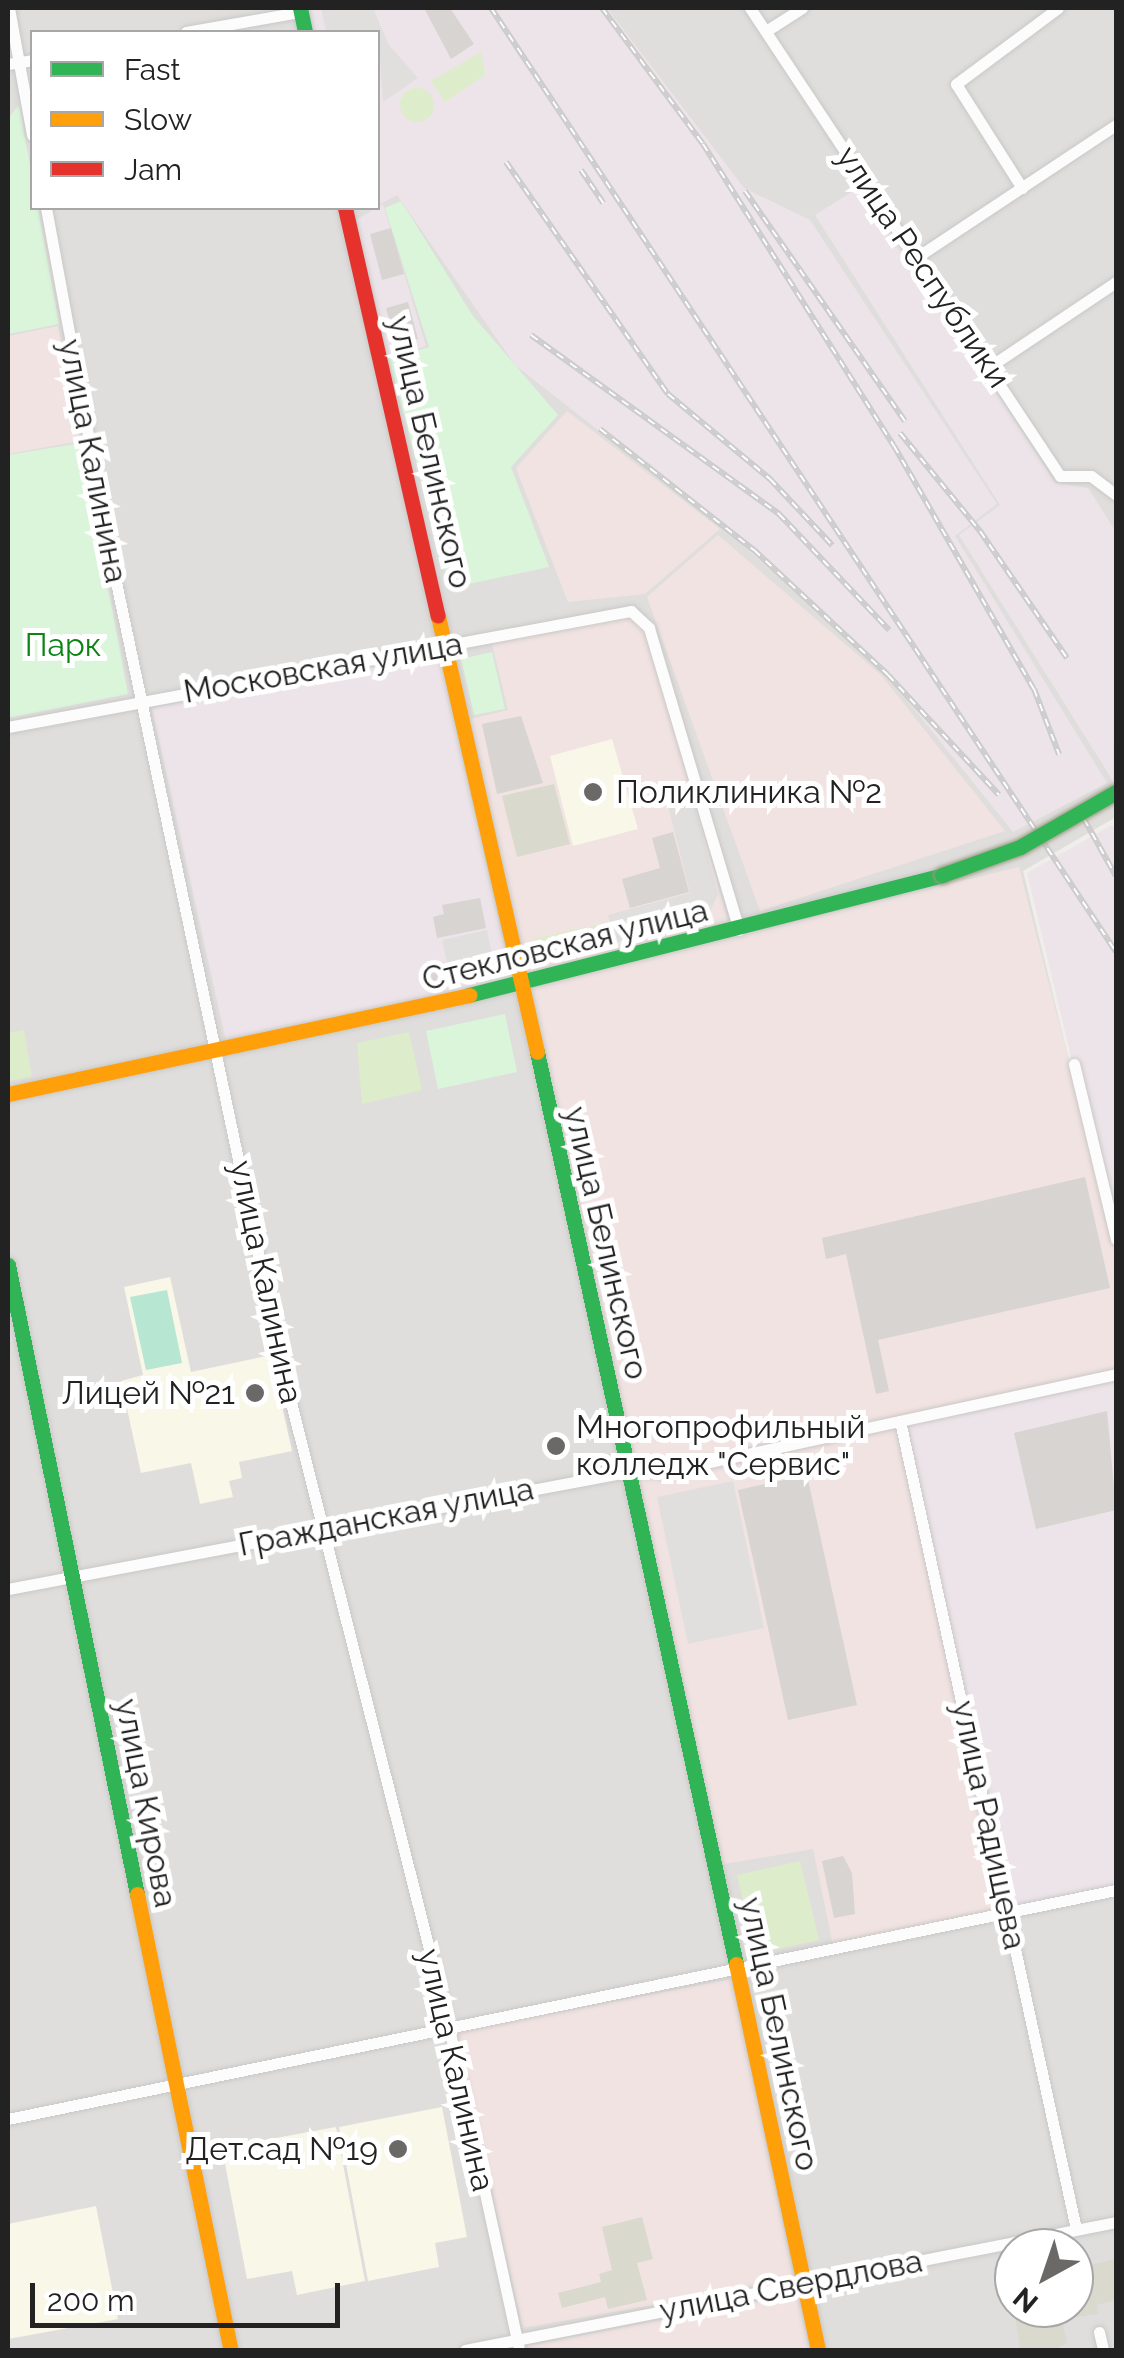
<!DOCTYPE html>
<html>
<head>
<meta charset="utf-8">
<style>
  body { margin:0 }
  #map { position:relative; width:1124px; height:2358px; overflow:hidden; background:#f0eeeb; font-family:Raleway,sans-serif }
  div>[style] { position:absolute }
  .residential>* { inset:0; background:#dfdedc }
  .commercial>* { inset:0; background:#f1e3e1 }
  .industrial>* { inset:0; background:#ede4e9 }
  .education>* { inset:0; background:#f8f7e8 }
  .construction>* { inset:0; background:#d9d9cd }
  .grass>* { inset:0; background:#ddeccb }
  .round { border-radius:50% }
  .park>* { inset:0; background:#daf5da }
  .pitch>* { inset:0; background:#b7e6d2 }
  .parking>* { inset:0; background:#e0dfde }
  .building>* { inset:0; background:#d7d4d2 }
  .roads { filter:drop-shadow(0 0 2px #c9c8c7) drop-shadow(0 0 2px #c9c8c7) }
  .street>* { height:11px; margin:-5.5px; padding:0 5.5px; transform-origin:5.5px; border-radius:5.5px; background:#fdfcfc }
  .fast>* { height:15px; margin:-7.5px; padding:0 7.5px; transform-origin:7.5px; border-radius:7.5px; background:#30b455 }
  .slow>* { height:15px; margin:-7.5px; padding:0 7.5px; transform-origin:7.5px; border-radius:7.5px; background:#ff9f0a }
  .jam>* { height:15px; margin:-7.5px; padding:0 7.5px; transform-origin:7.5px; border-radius:7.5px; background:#e5322d }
  .rail>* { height:6px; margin-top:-3px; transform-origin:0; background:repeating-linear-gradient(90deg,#fff 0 8px,#ccc 0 16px); box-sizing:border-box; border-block:2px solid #ccc }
  .bridges { filter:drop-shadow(0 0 2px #999a82) drop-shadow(0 0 2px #999a82) }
  .fast-bridge>* { height:15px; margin:-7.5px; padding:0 7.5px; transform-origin:7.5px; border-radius:7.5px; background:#30b455 }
  .dots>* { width:28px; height:28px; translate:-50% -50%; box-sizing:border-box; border:5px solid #fff; border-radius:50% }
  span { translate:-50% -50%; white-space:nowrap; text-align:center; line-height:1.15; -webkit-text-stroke:10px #fff; paint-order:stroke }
  .street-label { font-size:32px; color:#222 }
  .park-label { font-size:32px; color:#0c8416 }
  .poi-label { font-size:32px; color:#222 }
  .left { translate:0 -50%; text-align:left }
  .right { translate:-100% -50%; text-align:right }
  .frame { position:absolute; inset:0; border:10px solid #222; pointer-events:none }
  .legend { position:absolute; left:30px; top:30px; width:350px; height:180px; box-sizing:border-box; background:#fff; border:2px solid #a7a7a7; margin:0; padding:12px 18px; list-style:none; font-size:30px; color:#222 }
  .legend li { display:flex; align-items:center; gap:20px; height:50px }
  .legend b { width:50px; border:2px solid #a7a7a7 }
  .north { position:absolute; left:994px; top:2228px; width:100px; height:100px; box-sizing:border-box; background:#fff; border:2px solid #a7a7a7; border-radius:50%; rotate:220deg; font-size:28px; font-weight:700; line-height:40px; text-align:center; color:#222 }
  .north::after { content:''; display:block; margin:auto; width:35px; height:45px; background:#6a6968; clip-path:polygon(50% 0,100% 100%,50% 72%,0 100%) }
  .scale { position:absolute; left:30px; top:2283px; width:310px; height:45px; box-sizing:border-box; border:5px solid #222; border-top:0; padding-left:12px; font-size:30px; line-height:35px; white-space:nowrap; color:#222; -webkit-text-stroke:8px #fff; paint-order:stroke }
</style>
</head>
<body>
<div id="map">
  <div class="residential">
    <div style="clip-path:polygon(evenodd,8px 8px,1116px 8px,1116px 817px,1023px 871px,1116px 1255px,1116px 2350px,8px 2350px,8px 8px,32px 32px,378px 32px,378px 208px,32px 208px,32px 32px,8px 8px,1014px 2248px,1074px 2248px,1074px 2308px,1014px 2308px,1014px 2248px)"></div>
  </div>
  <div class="commercial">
    <div style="clip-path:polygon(58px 326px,80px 441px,8px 454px,8px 336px)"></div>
    <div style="clip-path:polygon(567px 411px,720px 529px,645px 594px,568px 602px,516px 468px)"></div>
    <div style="clip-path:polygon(718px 535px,881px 675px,1005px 831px,760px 911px,647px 597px)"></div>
    <div style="clip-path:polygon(626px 614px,645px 627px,730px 928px,522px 979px,466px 720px,508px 710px,491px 640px)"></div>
    <div style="clip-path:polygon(1019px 867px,1116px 1245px,1116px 1885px,833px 1945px,813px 1849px,719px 1865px,525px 987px)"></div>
    <div style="clip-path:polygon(732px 1979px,794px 2280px,523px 2328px,456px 2032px)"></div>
    <div style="clip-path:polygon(797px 2294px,810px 2350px,522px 2347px)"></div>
  </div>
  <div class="industrial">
    <div style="clip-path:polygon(304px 8px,607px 8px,744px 188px,810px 220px,997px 504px,955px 536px,1107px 783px,1013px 832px,883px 670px,727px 531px,515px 365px,397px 195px,378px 205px,378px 32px,310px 32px)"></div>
    <div style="clip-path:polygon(863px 185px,1055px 483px,1088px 488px,1116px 532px,1113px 781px,959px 535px,1000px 505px,815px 215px)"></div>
    <div style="clip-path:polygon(383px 204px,426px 346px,388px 358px,356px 220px)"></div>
    <div style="clip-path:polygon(425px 657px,441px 658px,512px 981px,227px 1046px,152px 708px)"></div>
    <div style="clip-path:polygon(1110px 826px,1116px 826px,1116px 1244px,1027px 873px)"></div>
    <div style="clip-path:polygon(1116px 1374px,1116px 1890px,1011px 1912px,900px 1423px)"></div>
  </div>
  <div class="education">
    <div style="clip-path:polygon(612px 739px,638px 829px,573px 846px,550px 756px)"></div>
    <div style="clip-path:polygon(170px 1277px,191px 1372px,271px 1355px,292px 1451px,239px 1462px,242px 1478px,229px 1481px,233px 1497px,200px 1504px,191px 1463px,141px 1473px,121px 1381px,143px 1375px,124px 1287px)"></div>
    <div style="clip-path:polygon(442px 2107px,467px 2237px,435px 2243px,439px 2267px,368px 2281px,339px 2127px)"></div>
    <div style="clip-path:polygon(336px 2127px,365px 2281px,297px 2295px,292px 2271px,247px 2279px,222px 2148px)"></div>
    <div style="clip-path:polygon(96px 2206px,118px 2319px,8px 2339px,8px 2224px)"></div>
  </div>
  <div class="construction">
    <div style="clip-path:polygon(554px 784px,570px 844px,517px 857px,502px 796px)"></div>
    <div style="clip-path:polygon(642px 2217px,653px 2259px,637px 2263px,647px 2300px,608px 2309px,605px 2297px,562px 2308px,558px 2293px,601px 2282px,599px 2274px,612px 2270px,602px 2227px)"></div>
    <div style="clip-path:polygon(1116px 2259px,1116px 2300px,1097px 2305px,1098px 2314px,1062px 2319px,1067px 2343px,1055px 2350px,1020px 2350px,1015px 2314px,1074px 2308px,1074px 2269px)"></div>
  </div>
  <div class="grass">
    <div style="clip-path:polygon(481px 52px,485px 75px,445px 102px,431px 81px)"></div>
    <div class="round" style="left:400px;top:88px;width:34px;height:34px"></div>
    <div style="clip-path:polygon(610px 922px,615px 943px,549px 956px,533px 939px)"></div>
    <div style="clip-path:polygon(24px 1030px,32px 1077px,8px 1081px,8px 1033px)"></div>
    <div style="clip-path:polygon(409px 1032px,422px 1090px,362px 1104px,357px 1043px)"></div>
    <div style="clip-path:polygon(800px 1861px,819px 1940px,755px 1954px,737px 1875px)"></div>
  </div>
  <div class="park">
    <div style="clip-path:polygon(19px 105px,59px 324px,8px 334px,8px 119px)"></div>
    <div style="clip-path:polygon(401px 201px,473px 316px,558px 415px,511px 467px,549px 567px,450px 588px,389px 359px,429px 347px,385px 208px)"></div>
    <div style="clip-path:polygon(81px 443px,128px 694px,8px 718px,8px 455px)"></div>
    <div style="clip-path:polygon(492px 652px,505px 709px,474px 715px,461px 659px)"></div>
    <div style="clip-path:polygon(505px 1014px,517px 1072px,438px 1089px,426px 1031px)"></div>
  </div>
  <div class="pitch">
    <div style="clip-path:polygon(167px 1290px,182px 1363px,146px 1370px,130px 1297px)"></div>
  </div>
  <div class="parking">
    <div style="clip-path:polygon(321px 8px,373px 8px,389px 45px,418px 78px,383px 102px,378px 32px,326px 32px)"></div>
    <div style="clip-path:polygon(693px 798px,718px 895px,708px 916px,615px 943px,608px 915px,690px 893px,668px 806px)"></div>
    <div style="clip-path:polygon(487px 930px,496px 973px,451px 982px,442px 940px)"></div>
    <div style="clip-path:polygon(733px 1481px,764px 1628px,688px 1644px,657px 1497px)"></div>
  </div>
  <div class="building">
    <div style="clip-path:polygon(424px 8px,450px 8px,474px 44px,451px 59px)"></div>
    <div style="clip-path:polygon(391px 228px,404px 274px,382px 280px,370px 234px)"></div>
    <div style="clip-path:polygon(408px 302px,418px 339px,396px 345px,386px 308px)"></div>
    <div style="clip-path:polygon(521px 716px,543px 783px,497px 794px,482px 724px)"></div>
    <div style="clip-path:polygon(673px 832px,689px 892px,630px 908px,622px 879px,660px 868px,652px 838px)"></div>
    <div style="clip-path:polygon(480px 898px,486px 928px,437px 938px,433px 917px,444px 914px,442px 905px)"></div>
    <div style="clip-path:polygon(444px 962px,449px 982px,426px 988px,421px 967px)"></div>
    <div style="clip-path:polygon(1085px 1177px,1110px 1288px,878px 1340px,889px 1391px,876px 1394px,846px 1254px,826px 1259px,822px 1238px)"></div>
    <div style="clip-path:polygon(1107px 1411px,1116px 1510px,1036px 1529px,1014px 1433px)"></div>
    <div style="clip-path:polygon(807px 1475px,857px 1705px,788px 1720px,738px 1490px)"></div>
    <div style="clip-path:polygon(843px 1856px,852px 1873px,855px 1914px,834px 1918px,822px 1861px)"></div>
  </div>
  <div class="roads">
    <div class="street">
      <div style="left:9px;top:8px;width:129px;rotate:79.7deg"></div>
      <div style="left:750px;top:8px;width:561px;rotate:56.48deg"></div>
      <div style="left:1060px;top:476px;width:31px"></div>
      <div style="left:1091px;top:476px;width:31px;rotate:37deg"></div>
      <div style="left:766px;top:31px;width:43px;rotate:-32.6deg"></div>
      <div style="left:186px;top:32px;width:116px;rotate:-10deg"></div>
      <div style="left:8px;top:64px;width:24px;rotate:-9deg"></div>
      <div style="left:1022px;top:188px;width:123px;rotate:-122.4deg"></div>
      <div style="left:956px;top:84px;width:127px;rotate:-36.7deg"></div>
      <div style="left:46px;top:208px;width:347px;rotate:79.5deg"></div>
      <div style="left:109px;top:549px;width:836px;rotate:78.06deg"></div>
      <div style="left:282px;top:1367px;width:682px;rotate:75.82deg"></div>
      <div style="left:449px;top:2028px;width:330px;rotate:77.7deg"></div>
      <div style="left:917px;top:257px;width:239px;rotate:-33.6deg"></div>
      <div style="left:989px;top:367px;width:153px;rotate:-33.8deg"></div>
      <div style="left:8px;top:727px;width:634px;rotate:-10.55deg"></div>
      <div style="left:631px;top:611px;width:25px;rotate:43deg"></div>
      <div style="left:649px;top:628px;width:315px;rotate:73.4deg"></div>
      <div style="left:1074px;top:1064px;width:180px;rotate:76.5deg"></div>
      <div style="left:900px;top:1421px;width:827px;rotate:77.71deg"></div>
      <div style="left:8px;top:1589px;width:635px;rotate:-10.71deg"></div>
      <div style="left:632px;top:1471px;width:32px;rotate:2deg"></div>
      <div style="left:664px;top:1472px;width:463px;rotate:-12.2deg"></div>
      <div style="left:8px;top:2119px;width:1131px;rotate:-11.68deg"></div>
      <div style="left:1099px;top:2332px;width:18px;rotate:77deg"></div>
      <div style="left:465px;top:2350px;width:663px;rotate:-11.12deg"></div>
    </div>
    <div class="fast">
      <div style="left:300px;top:8px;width:25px;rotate:78deg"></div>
      <div style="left:469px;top:995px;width:488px;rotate:-14.2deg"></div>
      <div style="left:537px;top:1052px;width:933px;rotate:77.69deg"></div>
      <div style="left:8px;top:1265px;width:642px;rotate:78.41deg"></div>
    </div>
    <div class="slow">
      <div style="left:438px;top:616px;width:447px;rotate:77.2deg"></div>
      <div style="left:8px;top:1094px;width:472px;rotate:-12.1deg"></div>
      <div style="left:137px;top:1894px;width:466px;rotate:78.4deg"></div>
      <div style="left:736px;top:1964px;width:395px;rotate:78deg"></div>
    </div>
    <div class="jam">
      <div style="left:345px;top:208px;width:418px;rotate:77.2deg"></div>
    </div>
  </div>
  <div class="rail">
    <div style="left:491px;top:8px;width:1132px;rotate:56.49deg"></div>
    <div style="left:602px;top:8px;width:169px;rotate:53.4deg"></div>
    <div style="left:703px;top:144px;width:357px;rotate:57.7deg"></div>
    <div style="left:894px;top:446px;width:280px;rotate:60.1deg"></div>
    <div style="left:1034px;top:689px;width:70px;rotate:69deg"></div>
    <div style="left:506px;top:162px;width:283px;rotate:55.1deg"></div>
    <div style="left:668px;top:394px;width:133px;rotate:39.8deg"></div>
    <div style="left:770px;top:479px;width:91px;rotate:46.8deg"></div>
    <div style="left:581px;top:170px;width:40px;rotate:56deg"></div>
    <div style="left:745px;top:191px;width:280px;rotate:55.2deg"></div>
    <div style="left:531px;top:335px;width:306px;rotate:35.8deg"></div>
    <div style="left:779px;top:514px;width:160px;rotate:46.5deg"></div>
    <div style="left:600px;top:429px;width:196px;rotate:38.2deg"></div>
    <div style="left:754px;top:550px;width:183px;rotate:43deg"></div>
    <div style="left:888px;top:675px;width:163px;rotate:47.2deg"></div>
    <div style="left:900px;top:433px;width:127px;rotate:50.8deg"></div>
    <div style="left:980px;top:531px;width:154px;rotate:55.6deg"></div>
    <div style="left:1084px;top:819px;width:65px;rotate:60.7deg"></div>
  </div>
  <div class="bridges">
    <div class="fast-bridge">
      <div style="left:942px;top:875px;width:83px;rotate:-19.7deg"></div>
      <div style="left:1020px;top:847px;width:111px;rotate:-29.8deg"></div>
    </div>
  </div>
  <div class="dots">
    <div style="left:593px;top:792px;background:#6a6968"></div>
    <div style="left:255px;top:1393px;background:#6a6968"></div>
    <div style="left:556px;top:1446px;background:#6a6968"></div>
    <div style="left:398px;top:2149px;background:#6a6968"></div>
  </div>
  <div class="street-label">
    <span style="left:923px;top:267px;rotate:56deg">улица Республики</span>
    <span style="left:430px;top:452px;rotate:77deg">улица Белинского</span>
    <span style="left:93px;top:461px;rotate:79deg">улица Калинина</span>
    <span style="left:323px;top:668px;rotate:-10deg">Московская улица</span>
    <span style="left:565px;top:945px;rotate:-14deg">Стекловская улица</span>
    <span style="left:606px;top:1243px;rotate:77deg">улица Белинского</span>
    <span style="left:266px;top:1282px;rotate:78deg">улица Калинина</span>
    <span style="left:386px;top:1517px;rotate:-11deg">Гражданская улица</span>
    <span style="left:146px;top:1803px;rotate:79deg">улица Кирова</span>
    <span style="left:989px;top:1825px;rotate:78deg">улица Радищева</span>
    <span style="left:779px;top:2034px;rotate:78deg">улица Белинского</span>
    <span style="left:456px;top:2070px;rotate:77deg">улица Калинина</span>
    <span style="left:791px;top:2286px;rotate:-11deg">улица Свердлова</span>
  </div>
  <div class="park-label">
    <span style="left:63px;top:645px">Парк</span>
  </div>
  <div class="poi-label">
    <span class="left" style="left:616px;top:792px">Поликлиника №2</span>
    <span class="right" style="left:235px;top:1393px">Лицей №21</span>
    <span class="left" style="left:576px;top:1446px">Многопрофильный<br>колледж "Сервис"</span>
    <span class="right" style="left:378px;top:2149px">Дет.сад №19</span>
  </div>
  <div class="frame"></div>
  <ul class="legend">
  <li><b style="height:12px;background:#30b455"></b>Fast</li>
  <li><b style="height:12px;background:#ff9f0a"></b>Slow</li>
  <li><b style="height:12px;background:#e5322d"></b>Jam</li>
  </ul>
  <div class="north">N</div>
  <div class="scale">200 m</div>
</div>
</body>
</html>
